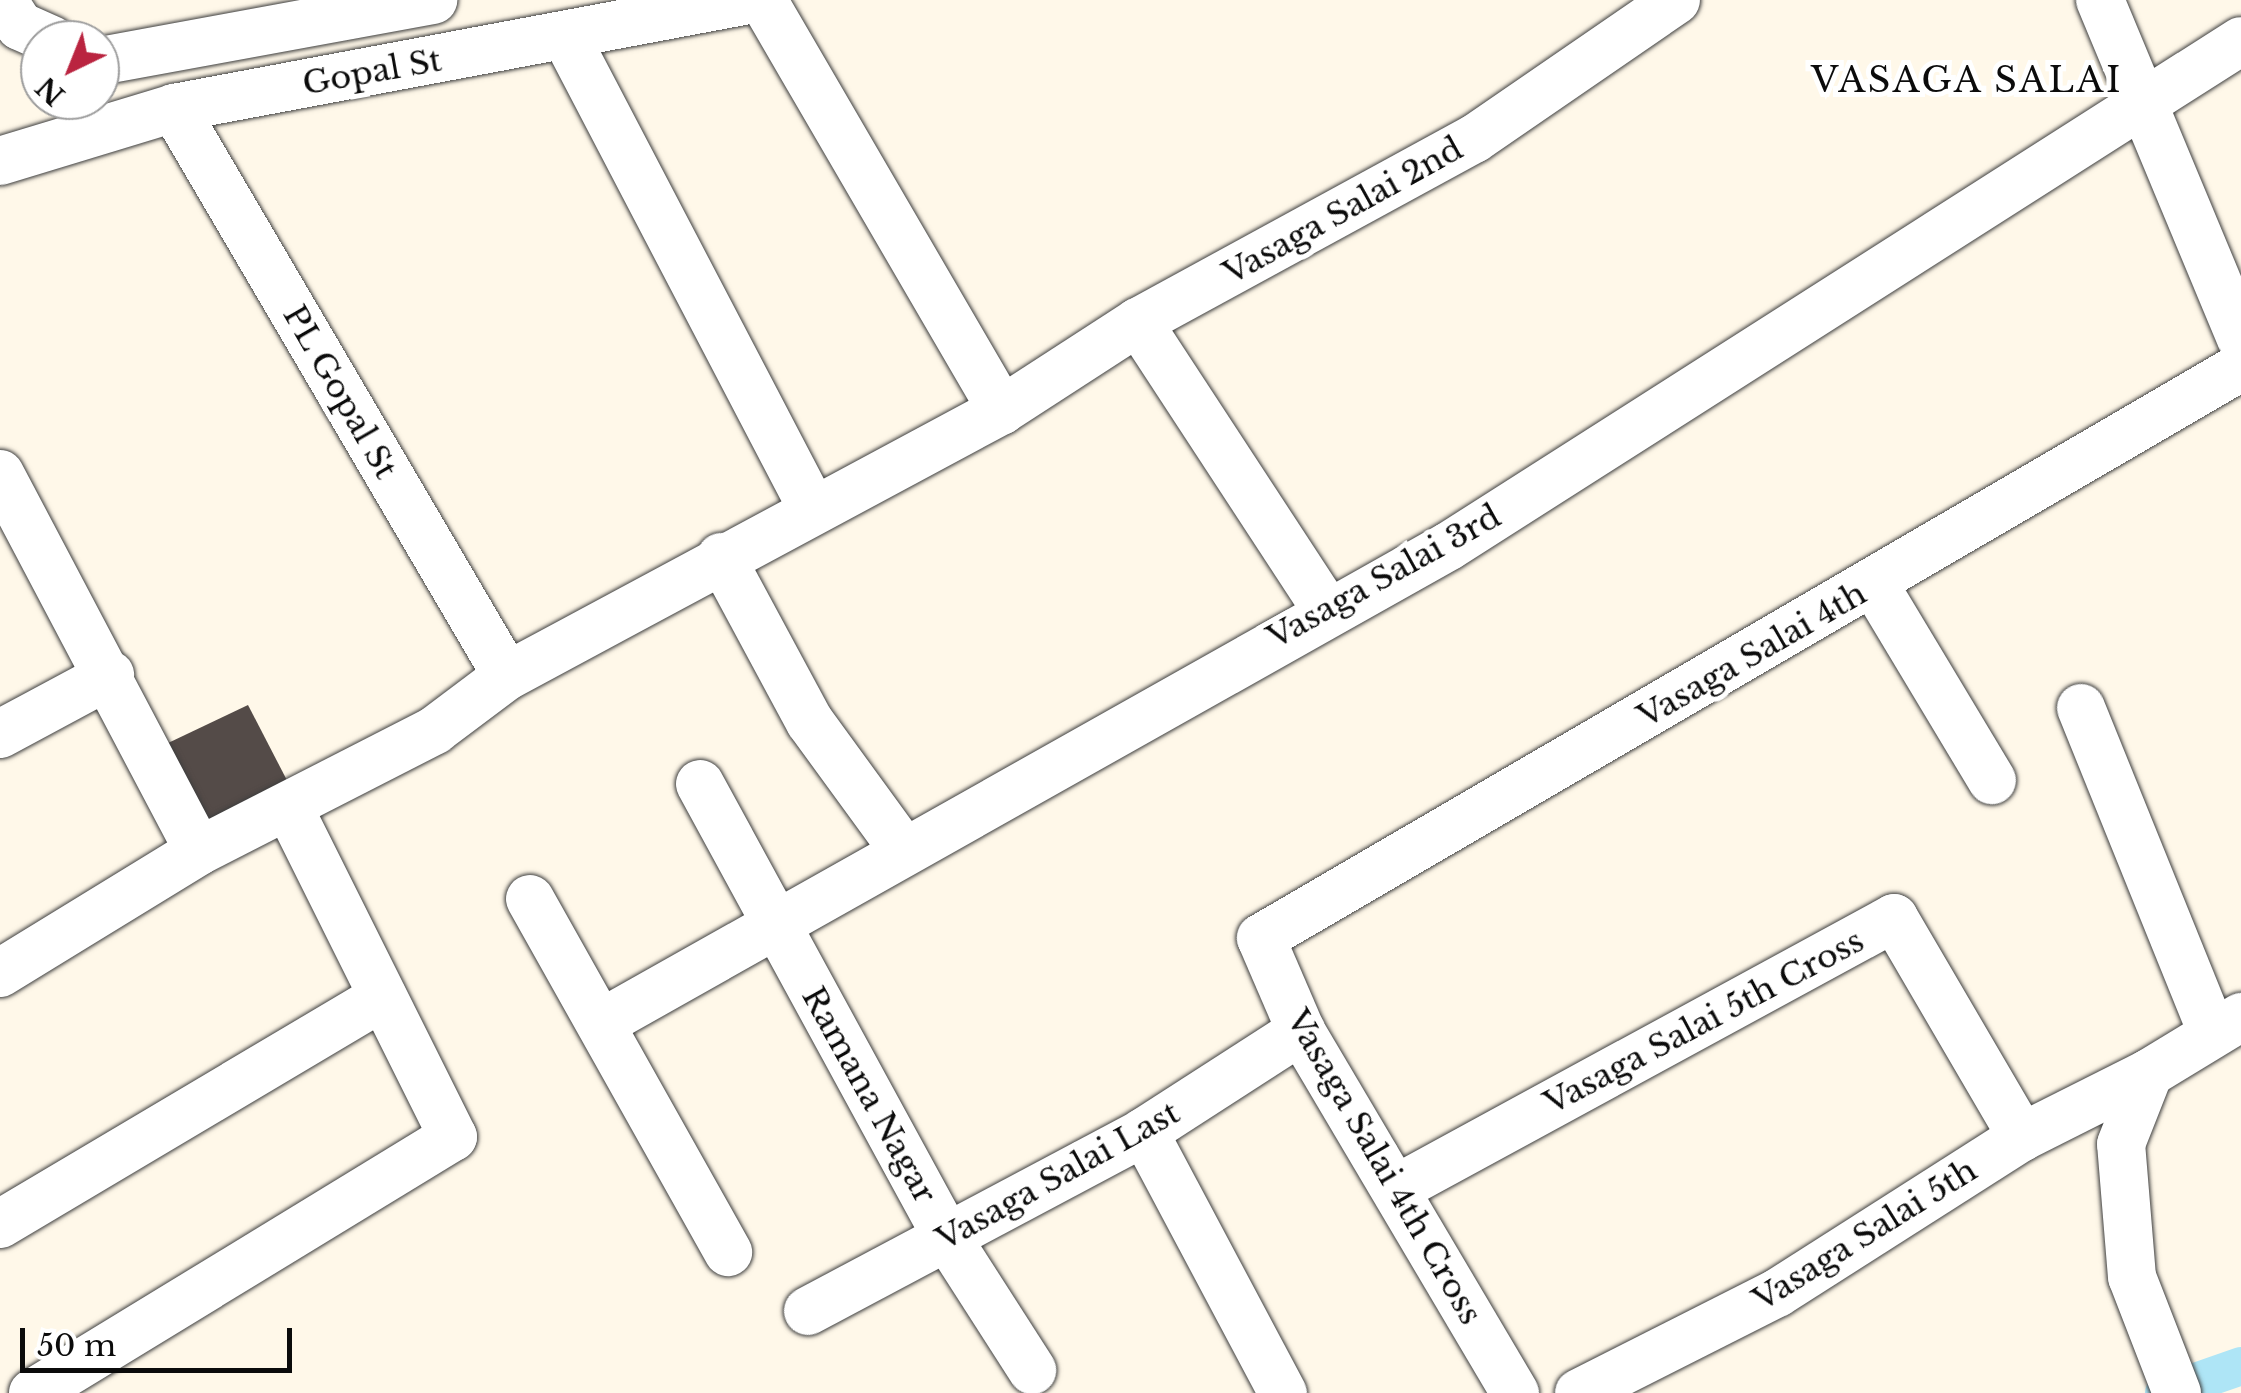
<!DOCTYPE html>
<html>
<head>
<meta charset="utf-8">
<style>
  body { margin:0 }
  #map { position:relative; width:2241px; height:1393px; overflow:hidden; background:#fff8e9; font-family:"Libre Baskerville",serif }
  div>[style] { position:absolute }
  .canal>* { height:38px; margin:-19px; padding:0 19px; transform-origin:19px; border-radius:19px; background:#aee5f6 }
  .building>* { inset:0; background:#544b48 }
  .roads { filter:drop-shadow(0 0 2px #3e3e3e) drop-shadow(0 0 2px #3e3e3e) }
  .minor>* { height:48px; margin:-24px; padding:0 24px; transform-origin:24px; border-radius:24px; background:#fff }
  span { translate:-50% -50%; white-space:nowrap; text-align:center; line-height:1.15; -webkit-text-stroke:10px #fff; paint-order:stroke }
  .street-label { font-size:32px; color:#0b0b0b }
  .neighbourhood-label { font-size:35px; color:#0b0b0b; letter-spacing:2.5px }
  .north { position:absolute; left:20px; top:20px; width:100px; height:100px; box-sizing:border-box; background:#fff; border:2px solid #9d9d9d; border-radius:50%; rotate:223deg; font-size:28px; font-weight:700; line-height:40px; text-align:center; color:#0b0b0b }
  .north::after { content:''; display:block; margin:auto; width:35px; height:45px; background:#ba2440; clip-path:polygon(50% 0,100% 100%,50% 72%,0 100%) }
  .scale { position:absolute; left:20px; top:1328px; width:272px; height:45px; box-sizing:border-box; border:5px solid #0b0b0b; border-top:0; padding-left:12px; font-size:30px; line-height:35px; white-space:nowrap; color:#0b0b0b; -webkit-text-stroke:8px #fff; paint-order:stroke }
</style>
</head>
<body>
<div id="map">
  <div class="canal">
    <div style="left:2164px;top:1393px;width:82px;rotate:-19.3deg"></div>
  </div>
  <div class="building">
    <div style="clip-path:polygon(248px 705px,292px 790px,213px 831px,166px 744px)"></div>
  </div>
  <div class="roads">
    <div class="minor">
      <div style="left:3px;top:0;width:31px;rotate:57deg"></div>
      <div style="left:20px;top:26px;width:35px;rotate:24deg"></div>
      <div style="left:763px;top:0;width:475px;rotate:59.8deg"></div>
      <div style="left:2100px;top:0;width:366px;rotate:67.4deg"></div>
      <div style="left:566px;top:37px;width:529px;rotate:62.42deg"></div>
      <div style="left:100px;top:61px;width:339px;rotate:-10.4deg"></div>
      <div style="left:174px;top:108px;width:658px;rotate:59.62deg"></div>
      <div style="left:0;top:161px;width:182px;rotate:-16.9deg"></div>
      <div style="left:174px;top:108px;width:585px;rotate:-10.64deg"></div>
      <div style="left:1138px;top:322px;width:343px;rotate:56.8deg"></div>
      <div style="left:0;top:474px;width:426px;rotate:62.2deg"></div>
      <div style="left:721px;top:557px;width:187px;rotate:61.7deg"></div>
      <div style="left:810px;top:722px;width:156px;rotate:53.9deg"></div>
      <div style="left:1874px;top:584px;width:229px;rotate:59deg"></div>
      <div style="left:2081px;top:708px;width:346px;rotate:68deg"></div>
      <div style="left:0;top:734px;width:125px;rotate:-28.2deg"></div>
      <div style="left:700px;top:784px;width:518px;rotate:61.41deg"></div>
      <div style="left:948px;top:1239px;width:156px;rotate:57.3deg"></div>
      <div style="left:530px;top:899px;width:405px;rotate:60.7deg"></div>
      <div style="left:0;top:973px;width:233px;rotate:-31.5deg"></div>
      <div style="left:199px;top:851px;width:265px;rotate:-27.1deg"></div>
      <div style="left:435px;top:730px;width:90px;rotate:-36.9deg"></div>
      <div style="left:507px;top:676px;width:562px;rotate:-28.25deg"></div>
      <div style="left:1002px;top:410px;width:162px;rotate:-32.9deg"></div>
      <div style="left:1138px;top:322px;width:383px;rotate:-28.6deg"></div>
      <div style="left:1474px;top:139px;width:245px;rotate:-34.5deg"></div>
      <div style="left:605px;top:1021px;width:968px;rotate:-29.37deg"></div>
      <div style="left:1449px;top:546px;width:939px;rotate:-32.52deg"></div>
      <div style="left:1144px;top:1132px;width:296px;rotate:62deg"></div>
      <div style="left:1396px;top:1189px;width:567px;rotate:-28.55deg"></div>
      <div style="left:1894px;top:918px;width:254px;rotate:59.7deg"></div>
      <div style="left:0;top:1224px;width:445px;rotate:-30.7deg"></div>
      <div style="left:808px;top:1311px;width:381px;rotate:-28deg"></div>
      <div style="left:1144px;top:1132px;width:187px;rotate:-32.8deg"></div>
      <div style="left:33px;top:1393px;width:492px;rotate:-31.4deg"></div>
      <div style="left:453px;top:1137px;width:368px;rotate:-116.5deg"></div>
      <div style="left:1515px;top:1393px;width:421px;rotate:-120.6deg"></div>
      <div style="left:1301px;top:1031px;width:101px;rotate:-113.3deg"></div>
      <div style="left:1261px;top:938px;width:1134px;rotate:-30.23deg"></div>
      <div style="left:1579px;top:1393px;width:222px;rotate:-26.8deg"></div>
      <div style="left:1777px;top:1293px;width:290px;rotate:-32.5deg"></div>
      <div style="left:2022px;top:1137px;width:142px;rotate:-26.7deg"></div>
      <div style="left:2177px;top:1393px;width:124px;rotate:-111.2deg"></div>
      <div style="left:2132px;top:1277px;width:133px;rotate:-94.7deg"></div>
      <div style="left:2121px;top:1144px;width:76px;rotate:-68.5deg"></div>
      <div style="left:2149px;top:1073px;width:108px;rotate:-31.3deg"></div>
    </div>
  </div>
  <div class="street-label">
    <span style="left:372px;top:72px;rotate:-10deg">Gopal St</span>
    <span style="left:1343px;top:211px;rotate:-29deg">Vasaga Salai 2nd</span>
    <span style="left:340px;top:392px;rotate:60deg">PL Gopal St</span>
    <span style="left:1384px;top:577px;rotate:-29deg">Vasaga Salai 3rd</span>
    <span style="left:1752px;top:655px;rotate:-30deg">Vasaga Salai 4th</span>
    <span style="left:1704px;top:1022px;rotate:-28deg">Vasaga Salai 5th Cross</span>
    <span style="left:869px;top:1095px;rotate:61deg">Ramana Nagar</span>
    <span style="left:1384px;top:1167px;rotate:60deg">Vasaga Salai 4th Cross</span>
    <span style="left:1058px;top:1176px;rotate:-29deg">Vasaga Salai Last</span>
    <span style="left:1865px;top:1235px;rotate:-32deg">Vasaga Salai 5th</span>
  </div>
  <div class="neighbourhood-label">
    <span style="left:1967px;top:80px">VASAGA SALAI</span>
  </div>
  <div class="north">N</div>
  <div class="scale">50 m</div>
</div>
</body>
</html>
